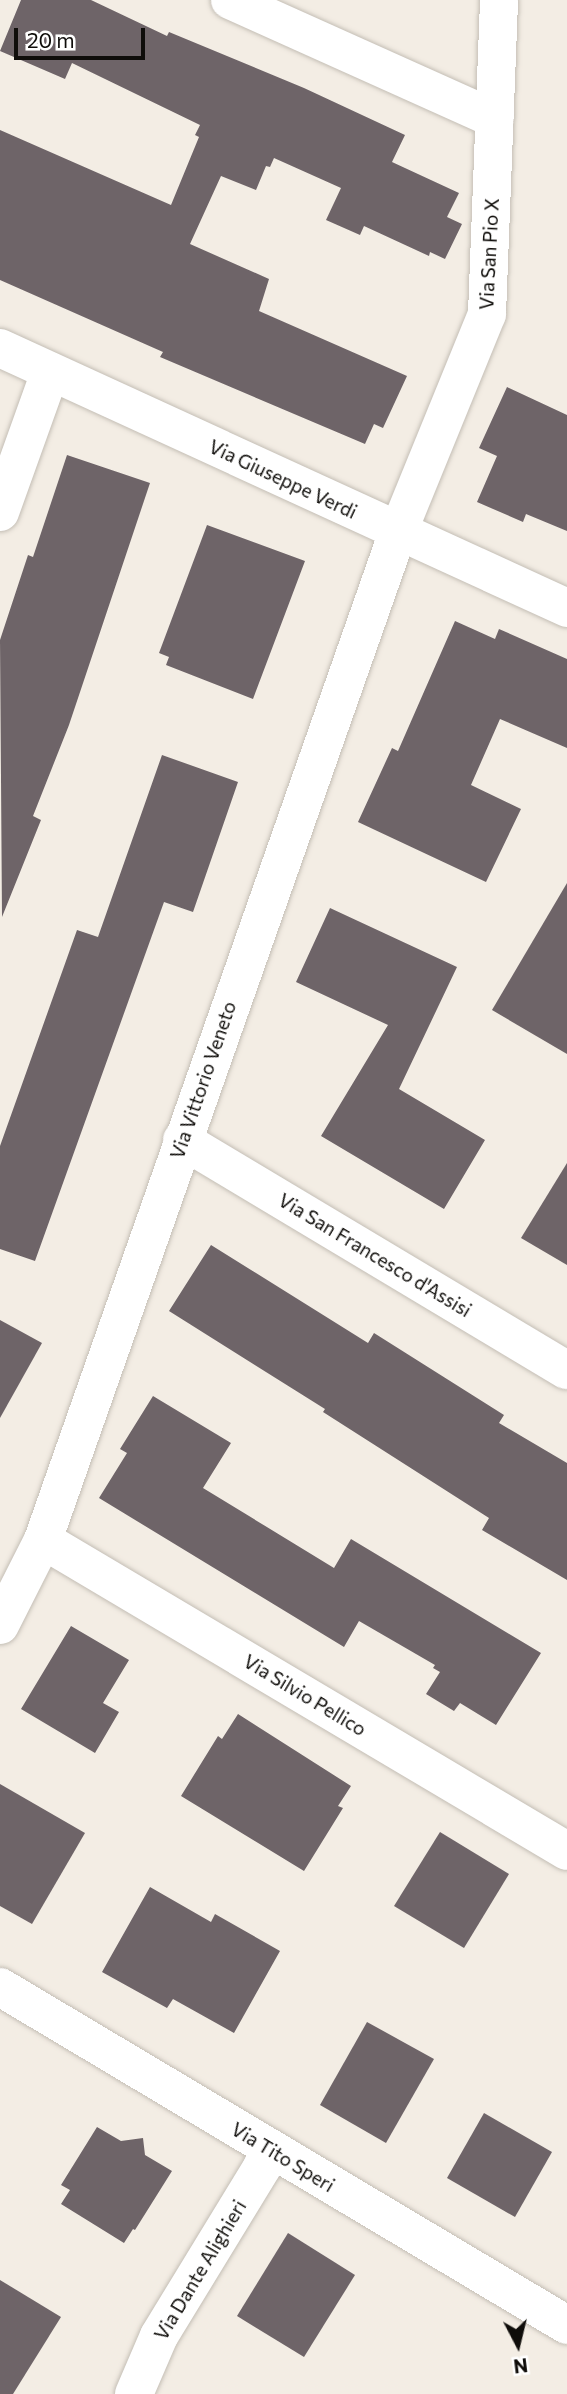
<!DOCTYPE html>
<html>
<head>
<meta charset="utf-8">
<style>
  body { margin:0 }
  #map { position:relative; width:567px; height:2394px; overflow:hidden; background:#f3ede4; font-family:Commissioner,sans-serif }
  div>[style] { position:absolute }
  .building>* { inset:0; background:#6e6468 }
  .roads { filter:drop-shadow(0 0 2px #c4beb5) drop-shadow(0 0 2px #c4beb5) }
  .minor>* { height:38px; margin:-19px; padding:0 19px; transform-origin:19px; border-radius:19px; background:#fff }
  span { translate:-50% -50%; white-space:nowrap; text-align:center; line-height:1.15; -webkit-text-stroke:5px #fff; paint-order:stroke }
  .street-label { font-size:19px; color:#0f0d0a }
  .north { position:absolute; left:483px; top:2310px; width:70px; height:70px; -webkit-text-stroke:5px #fff; paint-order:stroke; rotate:173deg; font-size:19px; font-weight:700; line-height:28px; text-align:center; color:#0f0d0a }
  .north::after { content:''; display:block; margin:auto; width:24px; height:32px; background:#0f0d0a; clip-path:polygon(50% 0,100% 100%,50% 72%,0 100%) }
  .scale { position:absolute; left:14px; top:28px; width:131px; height:32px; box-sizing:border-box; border:4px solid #0f0d0a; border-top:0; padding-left:9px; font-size:21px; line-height:24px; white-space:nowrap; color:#0f0d0a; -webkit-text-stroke:5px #fff; paint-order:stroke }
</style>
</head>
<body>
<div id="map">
  <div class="building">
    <div style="clip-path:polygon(21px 0,91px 0,167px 36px,169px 32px,304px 88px,405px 135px,392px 162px,459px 193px,447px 217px,462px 224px,445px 259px,430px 252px,429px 256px,364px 226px,360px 235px,326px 220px,341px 188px,274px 158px,270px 167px,266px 166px,256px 190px,221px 176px,190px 244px,269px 279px,259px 311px,407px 376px,383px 428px,374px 424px,365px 444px,160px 357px,163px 352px,0 280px,0 130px,171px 205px,199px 137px,195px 135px,200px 125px,72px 63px,65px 79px,0 51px)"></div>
    <div style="clip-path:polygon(507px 387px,567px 415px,567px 531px,526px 514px,523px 522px,477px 502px,497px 456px,479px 448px)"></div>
    <div style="clip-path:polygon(67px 455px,150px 483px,69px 725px,33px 816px,41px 820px,2px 917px,0 640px,28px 555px,33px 557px)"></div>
    <div style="clip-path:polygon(207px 525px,305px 561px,253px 699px,166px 665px,169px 657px,159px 653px)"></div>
    <div style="clip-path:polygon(455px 621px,495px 639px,499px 629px,567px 659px,567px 748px,500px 719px,471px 785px,521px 809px,486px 882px,358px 822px,392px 748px,398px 751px)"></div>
    <div style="clip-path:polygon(162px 755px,238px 782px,193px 912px,164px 902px,35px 1261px,0 1249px,0 1146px,77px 930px,98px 937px)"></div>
    <div style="clip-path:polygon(567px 883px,567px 1054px,492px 1010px)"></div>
    <div style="clip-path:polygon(330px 908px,457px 967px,399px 1089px,485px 1140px,444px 1209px,321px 1136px,388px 1025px,296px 982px)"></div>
    <div style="clip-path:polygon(567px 1163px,567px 1265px,521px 1238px)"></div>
    <div style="clip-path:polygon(211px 1245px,368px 1343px,374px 1333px,504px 1415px,499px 1423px,567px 1463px,567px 1580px,482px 1530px,489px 1518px,323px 1412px,325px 1409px,169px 1311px)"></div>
    <div style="clip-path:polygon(0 1320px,42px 1343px,0 1418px)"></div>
    <div style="clip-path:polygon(153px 1396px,231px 1443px,203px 1488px,334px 1568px,351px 1539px,541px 1653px,496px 1725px,460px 1703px,454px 1711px,426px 1694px,440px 1672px,433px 1668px,435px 1665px,359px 1621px,344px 1647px,99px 1498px,127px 1453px,120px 1449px)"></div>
    <div style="clip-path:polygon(71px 1626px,129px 1660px,103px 1703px,119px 1712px,95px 1753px,21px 1709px)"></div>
    <div style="clip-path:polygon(238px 1714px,351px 1786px,338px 1806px,343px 1808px,304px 1871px,181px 1796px,218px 1736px,222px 1739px)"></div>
    <div style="clip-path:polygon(0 1784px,85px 1833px,32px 1924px,0 1906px)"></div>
    <div style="clip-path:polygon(440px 1832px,509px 1874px,464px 1948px,394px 1906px)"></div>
    <div style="clip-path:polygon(150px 1887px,211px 1922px,215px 1914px,280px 1951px,234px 2033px,173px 1999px,167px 2008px,102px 1972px)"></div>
    <div style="clip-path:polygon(367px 2022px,434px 2059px,386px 2143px,320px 2105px)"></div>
    <div style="clip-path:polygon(484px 2113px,552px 2152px,515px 2217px,447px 2178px)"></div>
    <div style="clip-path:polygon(97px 2127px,121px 2141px,143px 2138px,145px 2155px,172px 2171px,135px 2230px,133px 2229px,124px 2243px,61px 2204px,70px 2190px,61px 2185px)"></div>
    <div style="clip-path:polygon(288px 2233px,355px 2275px,304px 2357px,237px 2316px)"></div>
    <div style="clip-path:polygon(0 2280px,61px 2317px,13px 2394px,0 2394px)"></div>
  </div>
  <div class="roads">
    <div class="minor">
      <div style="left:230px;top:0;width:290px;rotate:24.2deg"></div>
      <div style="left:0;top:348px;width:624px;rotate:24.63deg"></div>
      <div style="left:0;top:512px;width:149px;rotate:-70.3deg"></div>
      <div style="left:182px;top:1140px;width:448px;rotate:30.9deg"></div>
      <div style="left:43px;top:1540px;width:609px;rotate:30.69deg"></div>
      <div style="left:0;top:1625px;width:95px;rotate:-63.2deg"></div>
      <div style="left:43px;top:1540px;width:1069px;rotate:-70.6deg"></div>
      <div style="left:398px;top:532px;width:235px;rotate:-67.8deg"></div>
      <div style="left:487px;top:314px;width:314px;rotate:-87.8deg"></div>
      <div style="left:0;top:1987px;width:660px;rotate:30.8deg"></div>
      <div style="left:134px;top:2394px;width:63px;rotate:-66.7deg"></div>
      <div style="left:159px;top:2336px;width:198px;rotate:-58.6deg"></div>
      <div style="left:262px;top:2167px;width:20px;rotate:-66deg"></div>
    </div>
  </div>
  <div class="street-label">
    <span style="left:489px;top:254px;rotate:-87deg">Via San Pio X</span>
    <span style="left:283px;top:479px;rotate:25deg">Via Giuseppe Verdi</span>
    <span style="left:203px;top:1080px;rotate:-71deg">Via Vittorio Veneto</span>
    <span style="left:375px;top:1255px;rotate:31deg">Via San Francesco d'Assisi</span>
    <span style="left:305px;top:1695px;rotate:31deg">Via Silvio Pellico</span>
    <span style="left:283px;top:2157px;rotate:31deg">Via Tito Speri</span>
    <span style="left:200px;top:2270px;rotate:-59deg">Via Dante Alighieri</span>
  </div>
  <div class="north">N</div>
  <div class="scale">20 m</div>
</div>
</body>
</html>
